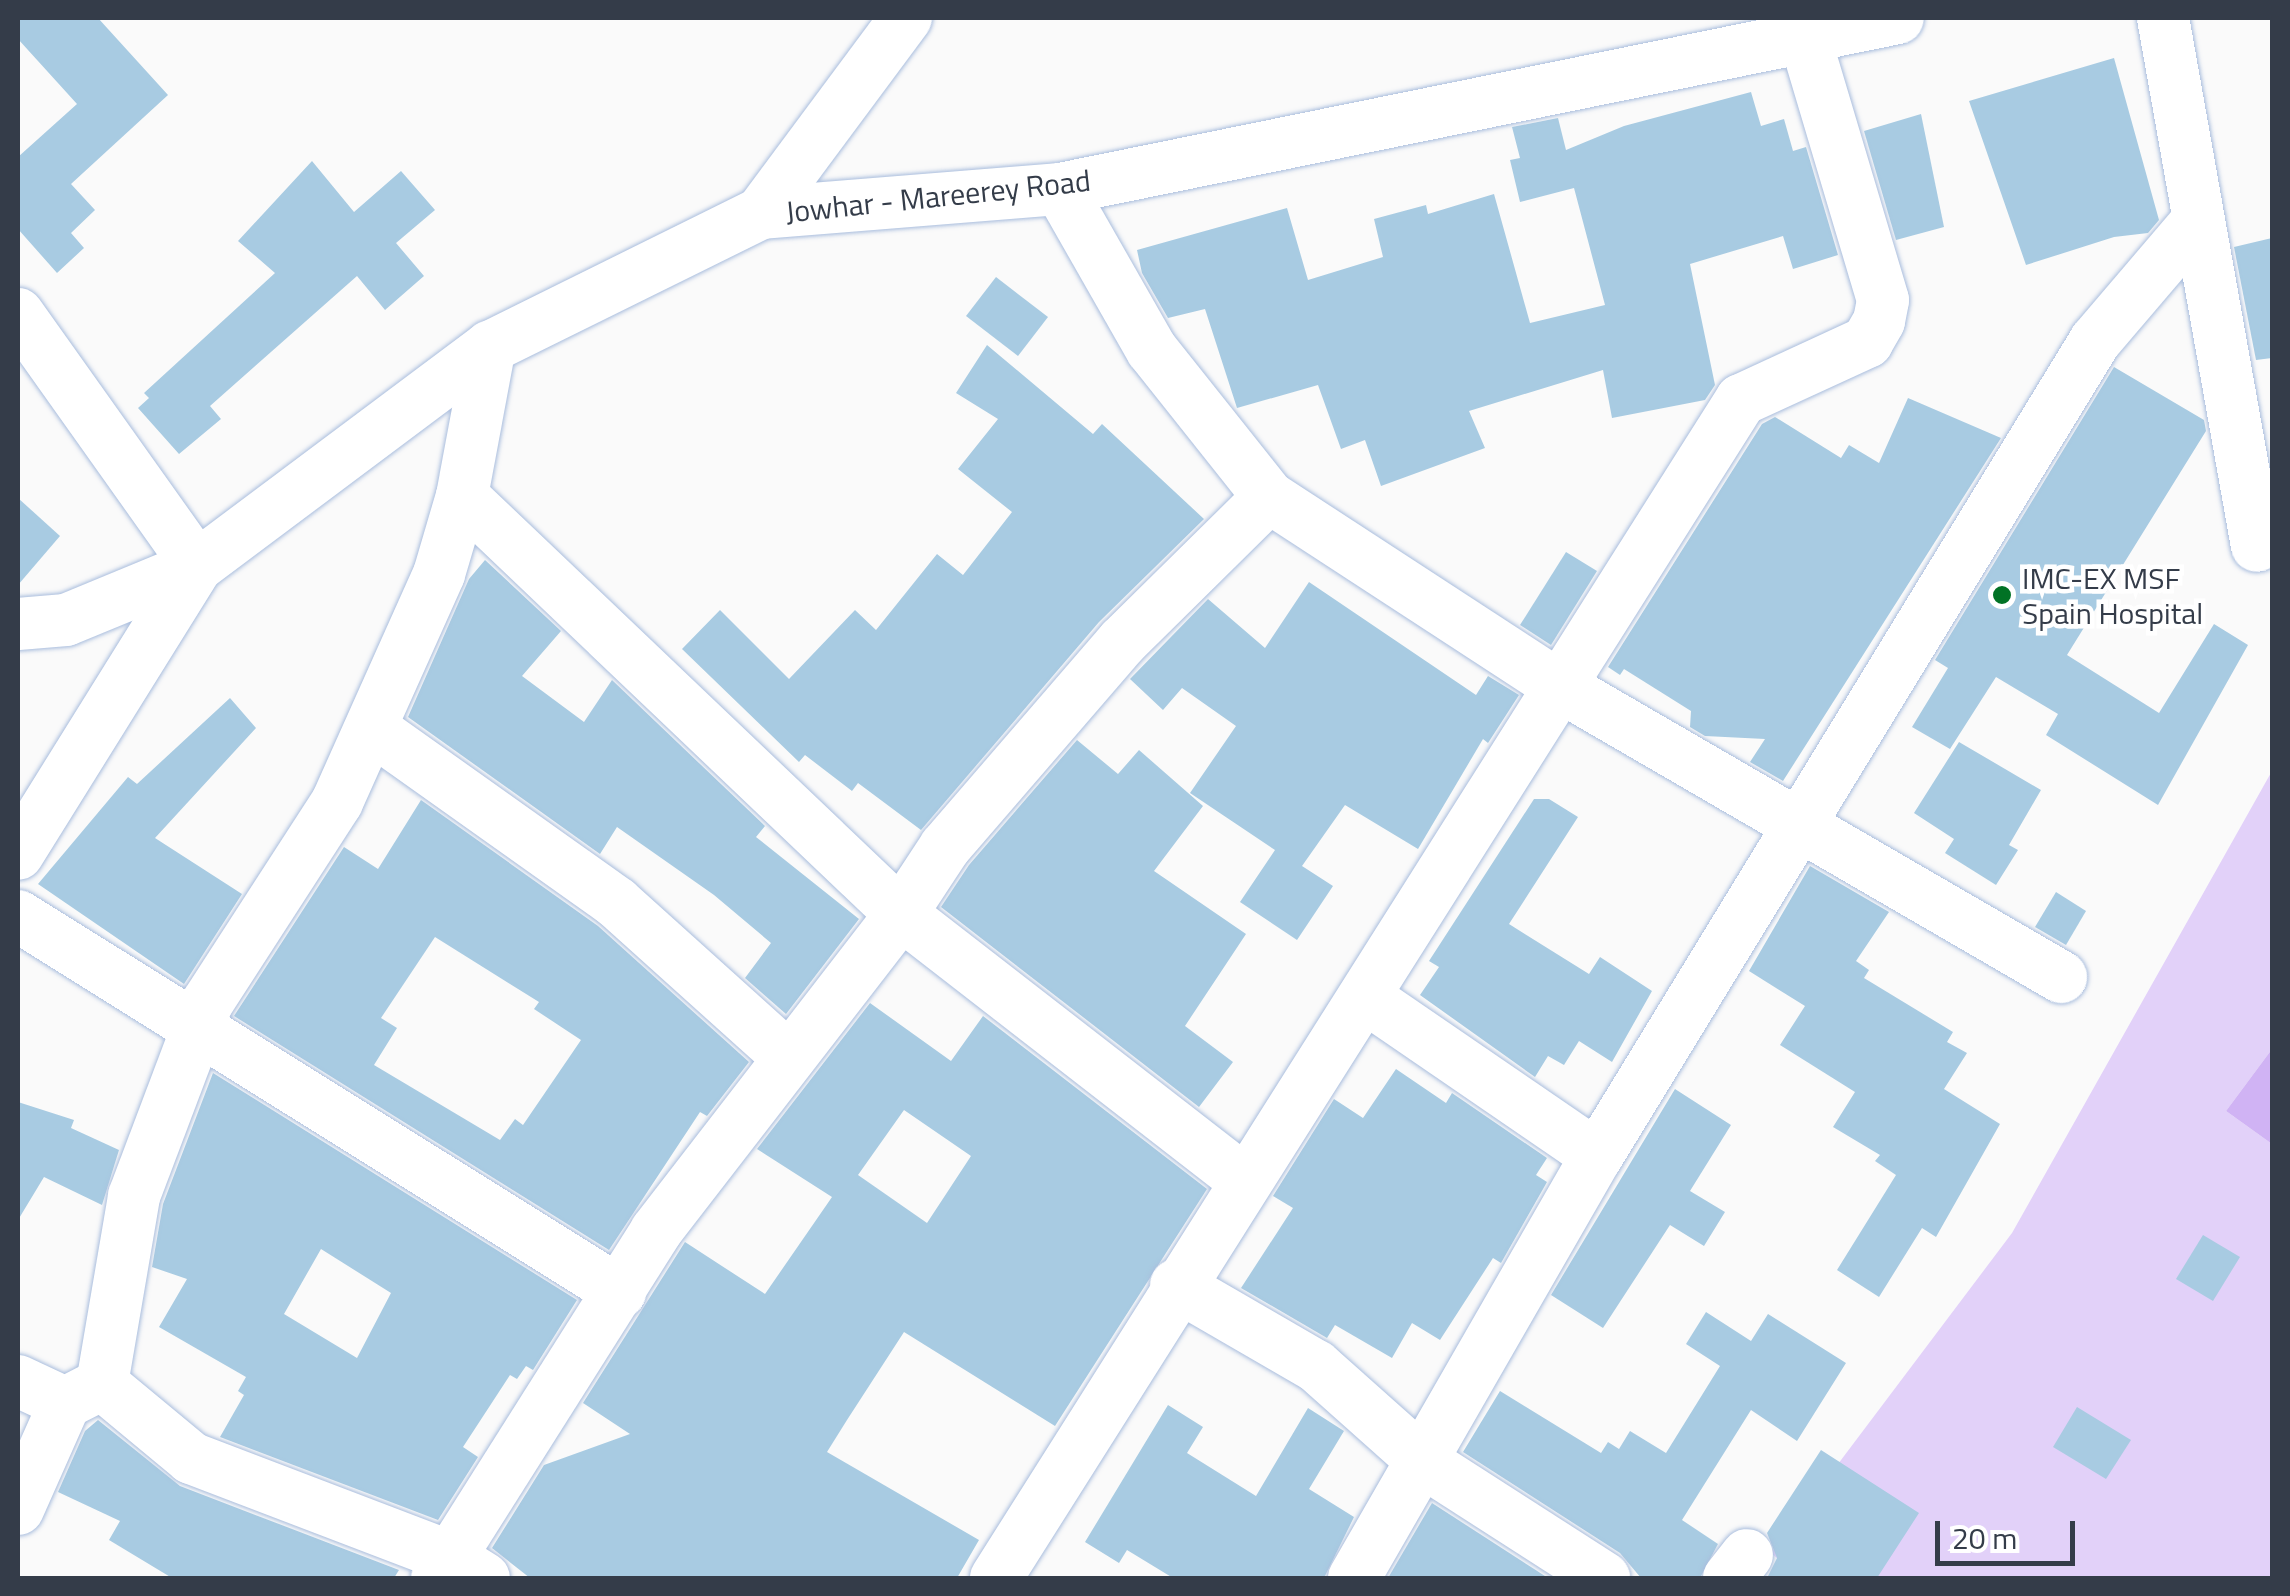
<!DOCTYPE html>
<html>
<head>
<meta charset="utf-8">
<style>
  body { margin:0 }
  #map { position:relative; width:2290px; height:1596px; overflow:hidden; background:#fafafa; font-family:"Titillium Web",sans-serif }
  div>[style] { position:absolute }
  .green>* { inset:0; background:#e2d1f9 }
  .forest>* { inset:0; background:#d0b3f4 }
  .building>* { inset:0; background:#a8cbe2 }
  .roads { filter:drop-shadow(0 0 2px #a9bddd) drop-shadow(0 0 2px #a9bddd) }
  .minor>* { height:52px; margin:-26px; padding:0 26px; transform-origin:26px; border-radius:26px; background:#fff }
  .dots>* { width:28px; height:28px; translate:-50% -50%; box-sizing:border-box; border:5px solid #fff; border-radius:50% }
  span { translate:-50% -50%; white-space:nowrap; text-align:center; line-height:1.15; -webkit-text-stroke:9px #fff; paint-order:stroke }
  .street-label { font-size:30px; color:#343c49 }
  .poi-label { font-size:30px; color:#343c49 }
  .left { translate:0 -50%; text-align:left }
  .frame { position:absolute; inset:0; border:20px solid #343c49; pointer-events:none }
  .scale { position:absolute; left:1935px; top:1521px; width:140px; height:45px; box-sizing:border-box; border:5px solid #343c49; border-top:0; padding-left:12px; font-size:30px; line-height:35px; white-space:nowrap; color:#343c49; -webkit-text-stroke:8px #fff; paint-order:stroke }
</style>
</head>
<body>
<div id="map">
  <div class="green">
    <div style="clip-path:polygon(2272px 771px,2272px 1049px,2226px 1111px,2272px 1144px,2272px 1578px,1800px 1578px,1771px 1553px,2012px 1233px)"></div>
  </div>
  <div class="forest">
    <div style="clip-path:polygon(2272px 1049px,2272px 1144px,2226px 1111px)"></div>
  </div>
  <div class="building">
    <div style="clip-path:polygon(18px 18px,98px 18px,168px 95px,71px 184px,95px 210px,71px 233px,84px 248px,57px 273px,18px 229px,18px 157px,77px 104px,18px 39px)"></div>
    <div style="clip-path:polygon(2114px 58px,2159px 220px,2148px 233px,2114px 237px,2026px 265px,1969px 101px)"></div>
    <div style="clip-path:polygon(1751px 92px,1761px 126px,1784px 119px,1793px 151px,1806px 147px,1838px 255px,1793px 269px,1783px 236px,1690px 264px,1715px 385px,1705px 400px,1612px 418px,1603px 370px,1469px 411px,1485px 448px,1381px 486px,1365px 440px,1341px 449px,1318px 385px,1237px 408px,1205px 309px,1168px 318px,1142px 273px,1137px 250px,1287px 208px,1308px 280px,1383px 257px,1374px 219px,1426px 205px,1428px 214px,1494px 194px,1530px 323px,1605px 305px,1574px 188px,1520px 202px,1510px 160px,1520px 158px,1512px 127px,1558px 118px,1566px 150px,1624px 126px)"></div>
    <div style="clip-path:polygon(1921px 114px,1944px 227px,1896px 240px,1864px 131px)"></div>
    <div style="clip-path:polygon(312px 161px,354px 212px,401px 171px,435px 210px,396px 243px,424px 276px,385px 310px,357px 276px,210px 406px,221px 419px,179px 454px,138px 408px,149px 398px,144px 393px,275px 273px,238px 241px)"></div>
    <div style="clip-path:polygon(2272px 238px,2272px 358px,2256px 360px,2234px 247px)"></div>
    <div style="clip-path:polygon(996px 277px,1048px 317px,1018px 356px,966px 316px)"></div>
    <div style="clip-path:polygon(987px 345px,1093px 434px,1102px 424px,1204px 519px,1099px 622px,921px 830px,858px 783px,852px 791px,805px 755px,799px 762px,682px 649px,720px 610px,789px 679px,855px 610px,876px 630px,937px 554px,963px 575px,1012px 512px,958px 469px,998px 419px,956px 393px)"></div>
    <div style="clip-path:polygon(2114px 367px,2204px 420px,2206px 431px,2067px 655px,2159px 713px,2214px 624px,2248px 645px,2158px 805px,2046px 735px,2058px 714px,1996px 677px,1950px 749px,1912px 727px,1948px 668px,1935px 660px)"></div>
    <div style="clip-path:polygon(1908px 398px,2001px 438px,1783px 781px,1750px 762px,1765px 739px,1705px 736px,1690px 727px,1691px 711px,1624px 669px,1620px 675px,1608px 667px,1762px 424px,1775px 417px,1841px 458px,1849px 445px,1879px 463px)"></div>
    <div style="clip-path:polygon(18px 498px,60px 536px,18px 585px)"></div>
    <div style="clip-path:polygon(1566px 552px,1597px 571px,1551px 645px,1520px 625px)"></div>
    <div style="clip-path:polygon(485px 560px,561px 631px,522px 676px,584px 722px,612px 680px,765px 826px,756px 837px,859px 919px,786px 1014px,745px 978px,771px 943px,714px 895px,617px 827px,600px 854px,408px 717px,469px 579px)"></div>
    <div style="clip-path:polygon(1309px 582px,1476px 695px,1488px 676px,1519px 695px,1488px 743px,1483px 739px,1418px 849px,1345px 805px,1302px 866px,1333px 886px,1297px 940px,1240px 902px,1275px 850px,1190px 793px,1236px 726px,1182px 688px,1163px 710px,1130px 679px,1208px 599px,1265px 648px)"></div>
    <div style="clip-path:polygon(230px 698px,256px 728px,155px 838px,242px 894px,184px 984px,38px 884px,128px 777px,137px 784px)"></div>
    <div style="clip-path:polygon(1077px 740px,1118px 774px,1139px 750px,1203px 806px,1154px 871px,1246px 934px,1185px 1026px,1233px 1062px,1199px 1107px,941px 907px,969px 865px)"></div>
    <div style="clip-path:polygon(1959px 742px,2041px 790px,2009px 845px,2018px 850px,1996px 885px,1945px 853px,1954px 839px,1914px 813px)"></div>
    <div style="clip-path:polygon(1534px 799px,1549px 799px,1578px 817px,1509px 924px,1589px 974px,1600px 957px,1652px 991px,1612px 1062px,1579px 1041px,1564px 1065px,1548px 1056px,1535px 1077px,1420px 995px,1439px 967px,1429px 961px)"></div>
    <div style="clip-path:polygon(evenodd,421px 800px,598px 926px,749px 1062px,707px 1116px,700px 1112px,609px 1250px,234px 1016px,344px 847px,378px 869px,421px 800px,435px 937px,539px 1002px,534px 1009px,581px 1040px,523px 1125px,515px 1119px,500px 1140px,374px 1065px,397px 1028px,381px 1018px,435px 937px)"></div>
    <div style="clip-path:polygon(1810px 866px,1889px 912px,1856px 961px,1869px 970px,1864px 978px,1953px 1032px,1947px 1042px,1967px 1053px,1944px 1089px,2000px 1124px,1936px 1237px,1922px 1228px,1879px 1297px,1837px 1270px,1896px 1175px,1875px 1161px,1880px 1155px,1833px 1127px,1855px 1092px,1780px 1045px,1805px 1006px,1749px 971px)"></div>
    <div style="clip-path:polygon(2056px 892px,2086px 911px,2066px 945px,2035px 927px)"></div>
    <div style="clip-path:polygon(evenodd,870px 1003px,951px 1061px,983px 1016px,1207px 1189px,1055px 1426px,904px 1332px,847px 1420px,827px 1452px,979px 1540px,957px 1578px,530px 1578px,492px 1548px,544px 1465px,630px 1434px,583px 1403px,685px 1242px,765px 1294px,832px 1197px,757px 1149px,870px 1003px,904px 1110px,971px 1156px,927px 1223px,858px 1175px,904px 1110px)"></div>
    <div style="clip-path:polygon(1396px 1069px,1446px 1103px,1452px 1093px,1547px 1158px,1536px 1175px,1547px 1182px,1501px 1263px,1493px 1258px,1440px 1340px,1412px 1323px,1392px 1358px,1335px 1325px,1327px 1338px,1241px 1288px,1293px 1208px,1273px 1196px,1334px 1099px,1363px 1118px)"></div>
    <div style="clip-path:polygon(evenodd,213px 1073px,577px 1300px,533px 1370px,526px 1366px,517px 1379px,510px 1375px,463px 1447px,478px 1457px,438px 1520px,220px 1437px,244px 1395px,238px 1391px,246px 1377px,159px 1327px,187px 1279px,152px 1267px,163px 1204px,213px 1073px,321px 1249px,391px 1293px,357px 1358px,284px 1314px,321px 1249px)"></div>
    <div style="clip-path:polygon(1675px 1089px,1731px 1125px,1690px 1191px,1725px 1212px,1704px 1246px,1670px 1225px,1603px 1328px,1551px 1295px)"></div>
    <div style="clip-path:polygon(18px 1102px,74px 1120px,71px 1128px,119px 1150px,102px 1205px,44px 1177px,18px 1220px)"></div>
    <div style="clip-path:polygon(2203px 1235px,2240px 1257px,2213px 1301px,2176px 1279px)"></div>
    <div style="clip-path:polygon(1706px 1312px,1751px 1341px,1768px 1314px,1846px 1363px,1797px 1441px,1751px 1410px,1682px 1520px,1718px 1544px,1700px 1578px,1641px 1578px,1620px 1553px,1463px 1452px,1500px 1391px,1601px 1453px,1608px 1442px,1619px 1449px,1630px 1431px,1666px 1453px,1720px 1366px,1686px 1344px)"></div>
    <div style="clip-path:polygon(1168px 1405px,1203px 1427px,1187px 1453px,1256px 1496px,1308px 1408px,1344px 1431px,1309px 1489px,1354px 1517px,1324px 1578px,1173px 1578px,1127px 1550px,1119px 1563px,1085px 1542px)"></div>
    <div style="clip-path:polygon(2077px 1407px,2131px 1440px,2106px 1479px,2053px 1447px)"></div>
    <div style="clip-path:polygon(98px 1420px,180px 1486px,399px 1570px,394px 1578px,172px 1578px,109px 1540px,120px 1521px,58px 1492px,85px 1431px)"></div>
    <div style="clip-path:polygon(1821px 1450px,1919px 1513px,1877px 1578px,1767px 1578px,1777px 1558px,1767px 1533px)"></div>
    <div style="clip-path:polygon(1432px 1503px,1545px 1576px,1543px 1578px,1388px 1578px)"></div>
  </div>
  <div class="roads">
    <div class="minor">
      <div style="left:2163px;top:18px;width:536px;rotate:79.91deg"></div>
      <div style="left:1060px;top:189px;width:185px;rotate:60.3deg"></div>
      <div style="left:1152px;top:350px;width:188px;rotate:51.5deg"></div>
      <div style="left:1269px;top:497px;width:343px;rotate:33.1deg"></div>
      <div style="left:1556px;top:684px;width:584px;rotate:30.12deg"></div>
      <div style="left:761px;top:213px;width:243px;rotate:-53.4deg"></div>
      <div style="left:18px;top:314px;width:309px;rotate:54.6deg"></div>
      <div style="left:197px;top:566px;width:339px;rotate:121.9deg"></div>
      <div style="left:462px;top:496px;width:606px;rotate:43.6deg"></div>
      <div style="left:901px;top:914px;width:434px;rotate:37.8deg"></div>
      <div style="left:18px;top:624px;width:48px;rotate:-4.8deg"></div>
      <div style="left:66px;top:620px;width:142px;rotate:-22.4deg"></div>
      <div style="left:197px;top:566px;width:366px;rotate:-36.8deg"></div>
      <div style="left:490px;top:347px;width:302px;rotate:-26.3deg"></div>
      <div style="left:761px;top:213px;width:300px;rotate:-4.6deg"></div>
      <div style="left:1060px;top:189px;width:855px;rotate:-11.53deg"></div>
      <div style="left:371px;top:728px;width:302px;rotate:35.4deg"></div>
      <div style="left:617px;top:903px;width:230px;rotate:42deg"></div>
      <div style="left:18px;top:916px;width:710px;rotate:31.99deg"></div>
      <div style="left:1365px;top:997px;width:281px;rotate:34.4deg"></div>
      <div style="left:1176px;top:1285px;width:162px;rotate:30.1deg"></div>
      <div style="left:1316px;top:1366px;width:146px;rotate:41.7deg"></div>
      <div style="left:1425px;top:1463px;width:213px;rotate:32.7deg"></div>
      <div style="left:18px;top:1381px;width:52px;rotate:25.1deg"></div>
      <div style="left:102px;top:1384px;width:116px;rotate:39.7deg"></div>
      <div style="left:191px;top:1458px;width:277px;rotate:20.9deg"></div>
      <div style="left:450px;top:1557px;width:40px;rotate:32deg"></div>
      <div style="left:18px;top:1509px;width:116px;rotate:-66.1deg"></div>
      <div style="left:65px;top:1403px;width:42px;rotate:-27.2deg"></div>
      <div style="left:102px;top:1384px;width:191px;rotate:-80.3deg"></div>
      <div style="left:134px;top:1196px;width:206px;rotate:-69.3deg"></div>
      <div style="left:207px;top:1003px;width:239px;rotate:-57.1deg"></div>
      <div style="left:337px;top:802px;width:250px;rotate:-65.9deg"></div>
      <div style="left:439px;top:574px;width:81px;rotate:-73.6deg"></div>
      <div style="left:462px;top:496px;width:152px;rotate:-79.4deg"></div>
      <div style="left:437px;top:1578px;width:410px;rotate:-57.7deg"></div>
      <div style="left:656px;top:1231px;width:401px;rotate:-52.3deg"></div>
      <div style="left:901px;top:914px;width:80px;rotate:-56.7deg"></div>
      <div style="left:945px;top:847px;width:271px;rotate:-49.2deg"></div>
      <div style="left:1122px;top:642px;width:206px;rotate:-44.6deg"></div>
      <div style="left:996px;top:1578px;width:1394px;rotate:-57.69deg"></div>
      <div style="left:1741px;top:400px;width:139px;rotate:-24.7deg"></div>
      <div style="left:1867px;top:342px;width:24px;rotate:-60deg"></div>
      <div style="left:1879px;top:321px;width:21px;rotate:-79deg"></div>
      <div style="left:1883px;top:300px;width:273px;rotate:-106.6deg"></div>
      <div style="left:1354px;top:1578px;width:487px;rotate:-60.1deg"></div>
      <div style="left:1597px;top:1156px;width:955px;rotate:-58.57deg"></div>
      <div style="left:2095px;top:341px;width:154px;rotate:-49.5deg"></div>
      <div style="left:1729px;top:1578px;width:29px;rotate:-52deg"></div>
    </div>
  </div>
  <div class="dots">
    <div style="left:2002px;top:595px;background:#017225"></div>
  </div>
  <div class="street-label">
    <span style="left:938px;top:196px;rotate:-6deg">Jowhar - Mareerey Road</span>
  </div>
  <div class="poi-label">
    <span class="left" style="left:2022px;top:595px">IMC-EX MSF<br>Spain Hospital</span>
  </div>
  <div class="frame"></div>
  <div class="scale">20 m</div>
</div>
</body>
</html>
